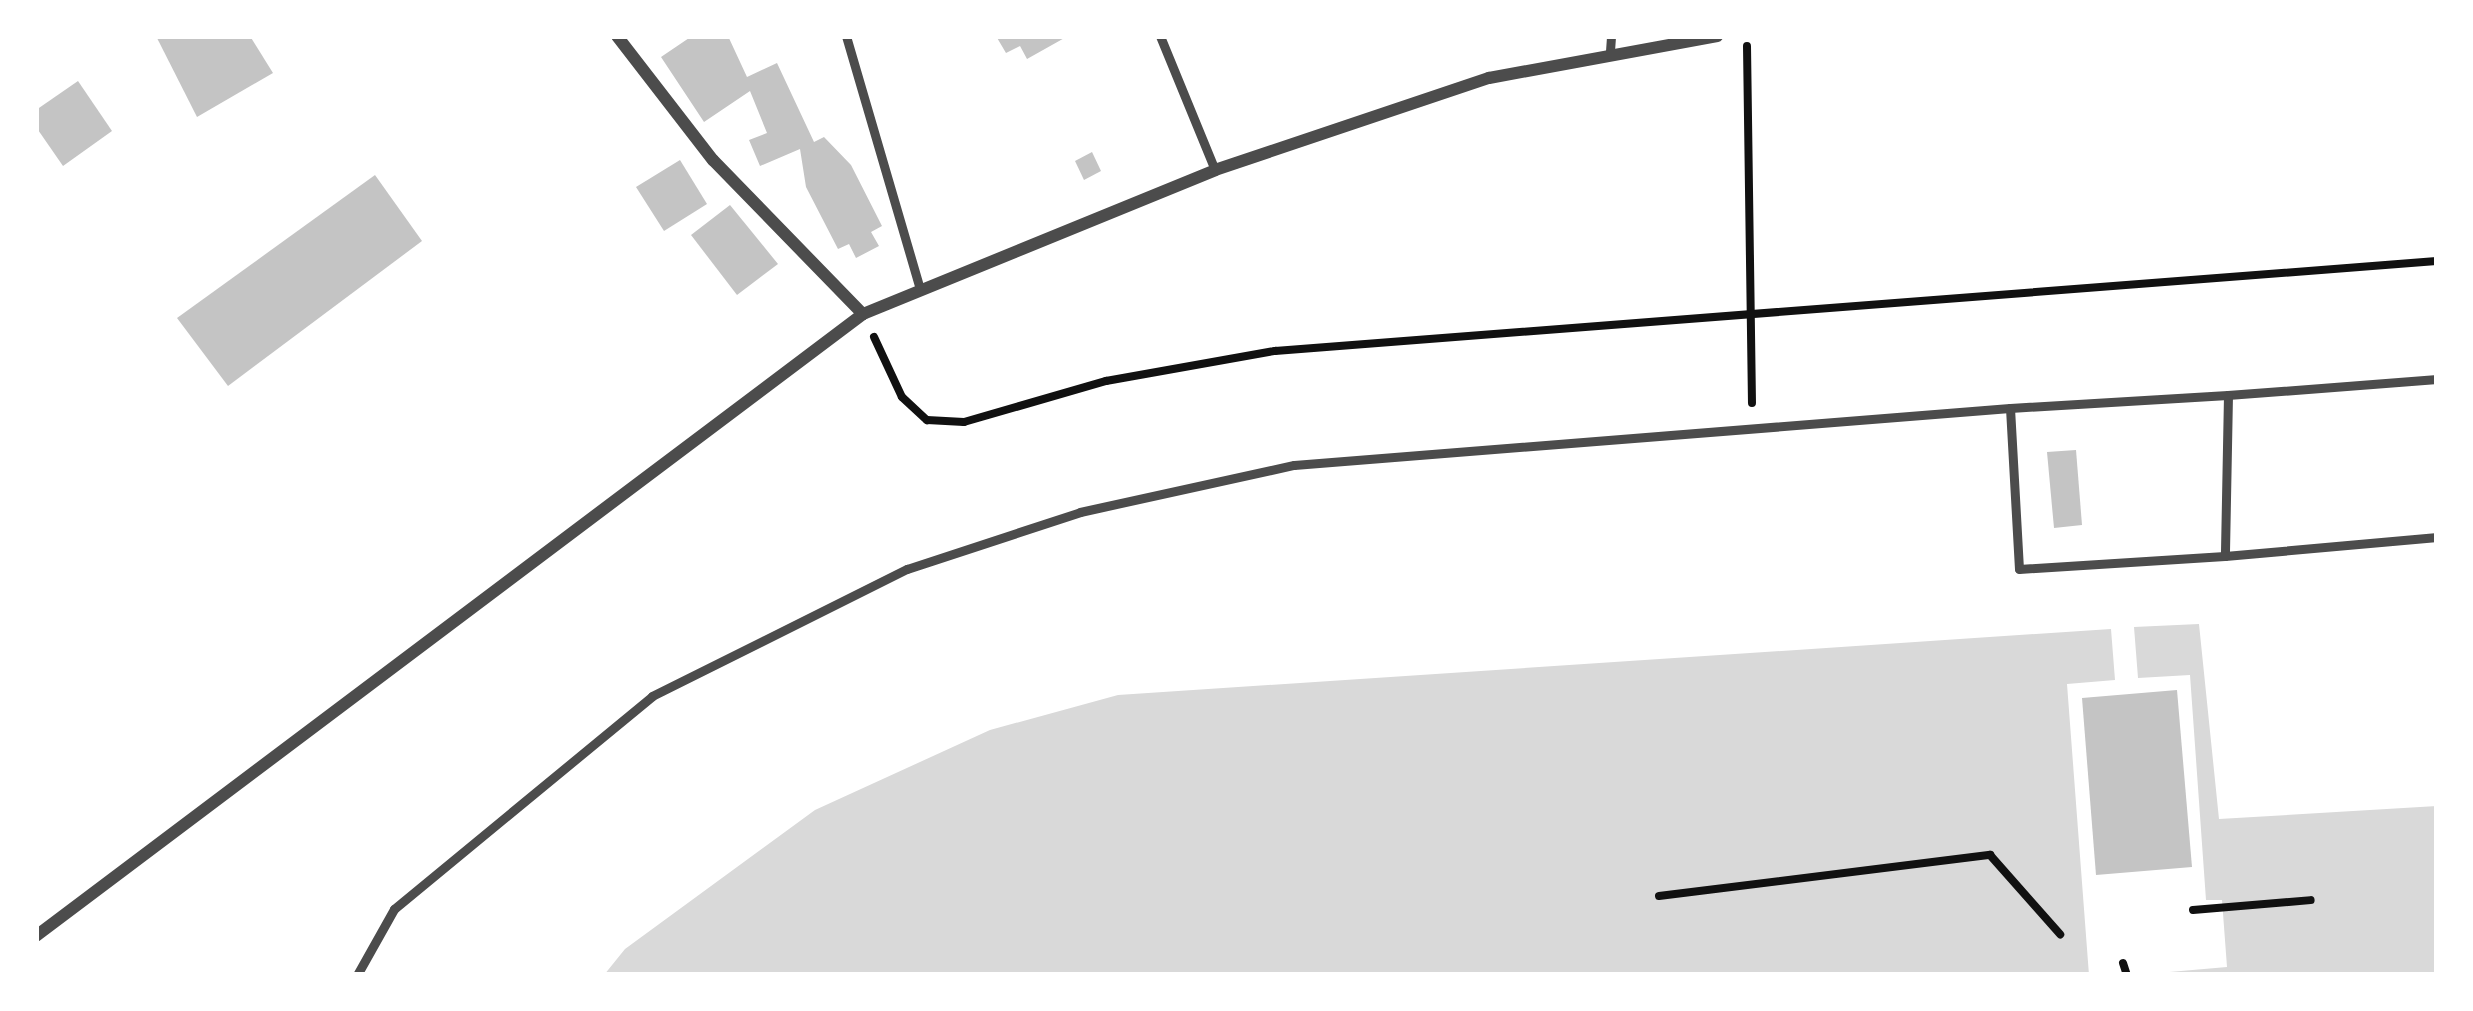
<!DOCTYPE html>
<html>
<head>
<meta charset="utf-8">
<style>
  body { margin:0 }
  #map { position:relative; width:2473px; height:1011px; overflow:hidden; background:#fff; font-family:"Noto Sans",sans-serif }
  div>[style] { position:absolute }
  .water>* { inset:0; background:#d9d9d9 }
  .building>* { inset:0; background:#c4c4c4 }
  .path>* { height:8px; margin:-4px; padding:0 4px; transform-origin:4px; border-radius:4px; background:#111 }
  .service>* { height:9px; margin:-4.5px; padding:0 4.5px; transform-origin:4.5px; border-radius:4.5px; background:#4c4c4c }
  .minor>* { height:12px; margin:-6px; padding:0 6px; transform-origin:6px; border-radius:6px; background:#4c4c4c }
  span { translate:-50% -50%; white-space:nowrap; text-align:center; line-height:1.15; -webkit-text-stroke:10px #fff; paint-order:stroke }
  .frame { position:absolute; inset:0; border:39px solid #fff; pointer-events:none }
</style>
</head>
<body>
<div id="map">
  <div class="water">
    <div style="clip-path:polygon(2199px 624px,2219px 819px,2437px 806px,2437px 975px,2135px 975px,2227px 967px,2222px 900px,2206px 900px,2190px 675px,2138px 678px,2134px 627px)"></div>
    <div style="clip-path:polygon(2111px 629px,2115px 680px,2067px 684px,2089px 975px,604px 975px,625px 949px,815px 810px,990px 730px,1118px 695px)"></div>
  </div>
  <div class="building">
    <div style="clip-path:polygon(156px 36px,250px 36px,273px 73px,197px 117px)"></div>
    <div style="clip-path:polygon(692px 36px,728px 36px,747px 77px,777px 63px,814px 142px,824px 137px,851px 165px,882px 226px,871px 232px,879px 246px,856px 258px,849px 244px,838px 249px,806px 187px,800px 149px,760px 166px,749px 140px,767px 133px,750px 91px,704px 122px,661px 57px)"></div>
    <div style="clip-path:polygon(996px 36px,1068px 36px,1027px 59px,1020px 46px,1006px 53px)"></div>
    <div style="clip-path:polygon(78px 81px,112px 131px,63px 166px,36px 127px,36px 110px)"></div>
    <div style="clip-path:polygon(1092px 152px,1101px 171px,1084px 180px,1075px 161px)"></div>
    <div style="clip-path:polygon(680px 160px,707px 204px,664px 231px,636px 187px)"></div>
    <div style="clip-path:polygon(375px 175px,422px 241px,228px 386px,177px 318px)"></div>
    <div style="clip-path:polygon(730px 205px,778px 264px,737px 295px,691px 235px)"></div>
    <div style="clip-path:polygon(2076px 450px,2082px 525px,2054px 528px,2047px 452px)"></div>
    <div style="clip-path:polygon(2177px 690px,2192px 867px,2096px 875px,2082px 698px)"></div>
  </div>
  <div class="path">
    <div style="left:1747px;top:46px;width:357px;rotate:89.2deg"></div>
    <div style="left:874px;top:337px;width:66px;rotate:65deg"></div>
    <div style="left:902px;top:397px;width:34px;rotate:43deg"></div>
    <div style="left:927px;top:420px;width:37px;rotate:3deg"></div>
    <div style="left:964px;top:422px;width:148px;rotate:-16.1deg"></div>
    <div style="left:1106px;top:381px;width:172px;rotate:-10.1deg"></div>
    <div style="left:1275px;top:351px;width:1165px;rotate:-4.43deg"></div>
    <div style="left:1659px;top:896px;width:334px;rotate:-7.1deg"></div>
    <div style="left:1990px;top:855px;width:106px;rotate:48.5deg"></div>
    <div style="left:2193px;top:910px;width:118px;rotate:-4.8deg"></div>
    <div style="left:2123px;top:963px;width:13px;rotate:72deg"></div>
  </div>
  <div class="service">
    <div style="left:846px;top:36px;width:264px;rotate:73.7deg"></div>
    <div style="left:1160px;top:36px;width:145px;rotate:67.7deg"></div>
    <div style="left:1610px;top:51px;width:15px;rotate:-86deg"></div>
    <div style="left:2437px;top:379px;width:210px;rotate:175.6deg"></div>
    <div style="left:2228px;top:395px;width:161px;rotate:91.1deg"></div>
    <div style="left:2225px;top:556px;width:213px;rotate:-5.1deg"></div>
    <div style="left:2010px;top:408px;width:218px;rotate:-3.4deg"></div>
    <div style="left:357px;top:975px;width:76px;rotate:-60.7deg"></div>
    <div style="left:394px;top:909px;width:335px;rotate:-39.5deg"></div>
    <div style="left:652px;top:696px;width:285px;rotate:-26.5deg"></div>
    <div style="left:907px;top:569px;width:182px;rotate:-18.2deg"></div>
    <div style="left:1080px;top:512px;width:219px;rotate:-12.4deg"></div>
    <div style="left:1294px;top:465px;width:718px;rotate:-4.55deg"></div>
    <div style="left:2010px;top:408px;width:161px;rotate:86.8deg"></div>
    <div style="left:2019px;top:569px;width:206px;rotate:-3.6deg"></div>
  </div>
  <div class="minor">
    <div style="left:617px;top:36px;width:157px;rotate:52.3deg"></div>
    <div style="left:713px;top:160px;width:215px;rotate:45.8deg"></div>
    <div style="left:36px;top:936px;width:1035px;rotate:-36.95deg"></div>
    <div style="left:863px;top:314px;width:380px;rotate:-22.2deg"></div>
    <div style="left:1215px;top:170px;width:289px;rotate:-18.6deg"></div>
    <div style="left:1489px;top:78px;width:232px;rotate:-10.4deg"></div>
  </div>
  <div class="frame"></div>
</div>
</body>
</html>
